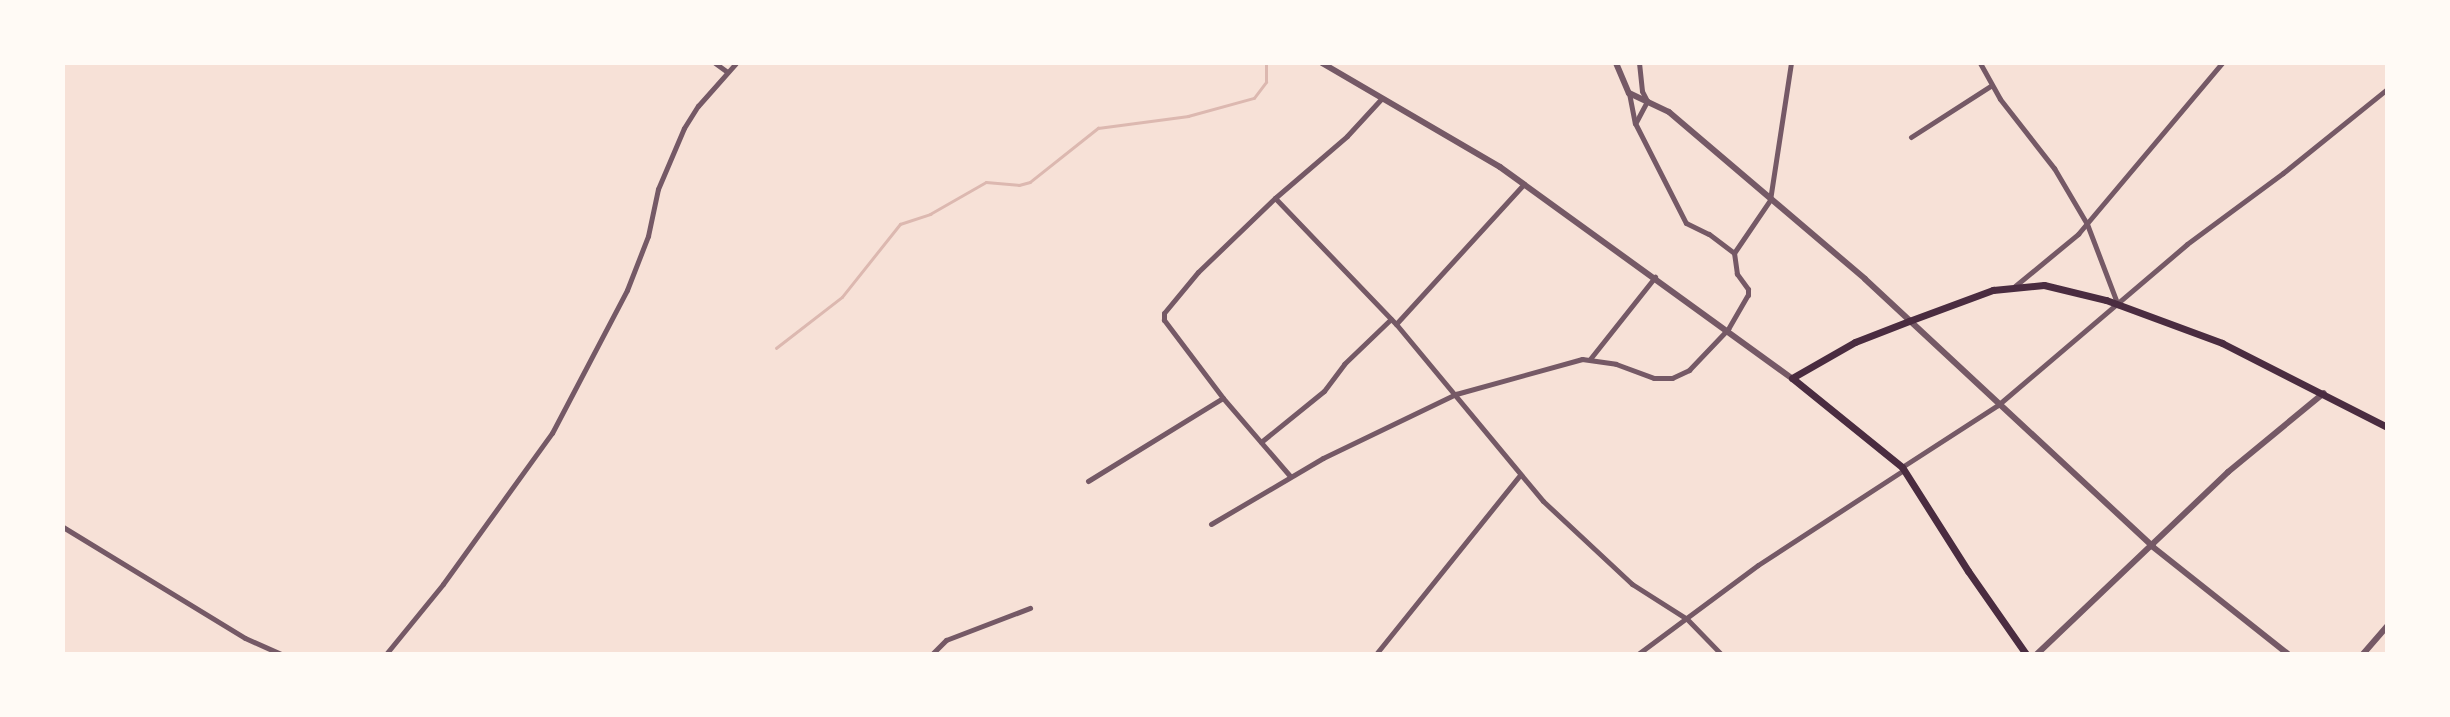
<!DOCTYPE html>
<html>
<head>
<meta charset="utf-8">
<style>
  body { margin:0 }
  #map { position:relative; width:2450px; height:717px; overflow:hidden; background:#f7e1d7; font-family:Signika,sans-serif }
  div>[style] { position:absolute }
  .stream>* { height:2.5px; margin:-1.25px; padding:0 1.25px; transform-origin:1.25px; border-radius:1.25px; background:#dcb8b0 }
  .minor>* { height:5px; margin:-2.5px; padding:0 2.5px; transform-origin:2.5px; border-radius:2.5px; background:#755966 }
  .tertiary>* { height:6px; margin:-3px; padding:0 3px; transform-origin:3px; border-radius:3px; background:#755966 }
  .secondary>* { height:7px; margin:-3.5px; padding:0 3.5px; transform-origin:3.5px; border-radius:3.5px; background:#4a2c40 }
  span { translate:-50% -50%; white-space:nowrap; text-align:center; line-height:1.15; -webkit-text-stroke:7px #fffaf5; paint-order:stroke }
  .frame { position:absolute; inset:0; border:65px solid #fffaf5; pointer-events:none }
</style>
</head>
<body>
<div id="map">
  <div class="stream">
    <div style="left:776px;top:348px;width:83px;rotate:-37.7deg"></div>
    <div style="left:842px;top:297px;width:93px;rotate:-51.5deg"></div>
    <div style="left:900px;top:224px;width:32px;rotate:-18deg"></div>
    <div style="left:930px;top:214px;width:64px;rotate:-29.7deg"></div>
    <div style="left:986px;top:182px;width:33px;rotate:5deg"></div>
    <div style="left:1019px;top:185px;width:11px;rotate:-15deg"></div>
    <div style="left:1030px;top:182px;width:87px;rotate:-38.5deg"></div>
    <div style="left:1098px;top:128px;width:91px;rotate:-7.6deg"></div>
    <div style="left:1188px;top:116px;width:68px;rotate:-15.3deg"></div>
    <div style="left:1254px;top:98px;width:20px;rotate:-53deg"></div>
    <div style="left:1266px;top:82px;width:19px;rotate:-90deg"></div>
  </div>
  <div class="minor">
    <div style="left:715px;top:63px;width:14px;rotate:36deg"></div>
    <div style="left:1980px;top:63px;width:41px;rotate:60.9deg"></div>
    <div style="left:2000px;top:99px;width:88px;rotate:52deg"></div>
    <div style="left:2054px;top:168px;width:65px;rotate:59.5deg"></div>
    <div style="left:2087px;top:224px;width:87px;rotate:69.1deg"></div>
    <div style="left:1629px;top:93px;width:31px;rotate:79deg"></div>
    <div style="left:1635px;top:123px;width:112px;rotate:63deg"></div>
    <div style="left:1686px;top:223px;width:25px;rotate:26deg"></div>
    <div style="left:1709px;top:234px;width:31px;rotate:37deg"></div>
    <div style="left:1636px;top:122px;width:24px;rotate:-62deg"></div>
    <div style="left:1647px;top:101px;width:11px;rotate:-117deg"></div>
    <div style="left:1642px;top:91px;width:28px;rotate:-96deg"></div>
    <div style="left:1911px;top:137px;width:96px;rotate:-32.7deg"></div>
    <div style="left:1275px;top:198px;width:175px;rotate:46.2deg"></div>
    <div style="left:1396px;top:324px;width:230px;rotate:50.3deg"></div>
    <div style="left:1543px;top:501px;width:122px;rotate:43deg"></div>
    <div style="left:1632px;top:584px;width:65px;rotate:32.5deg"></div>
    <div style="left:1687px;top:619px;width:49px;rotate:45.8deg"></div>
    <div style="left:2015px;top:286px;width:82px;rotate:-39.5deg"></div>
    <div style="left:2078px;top:234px;width:224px;rotate:-49.9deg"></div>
    <div style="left:1396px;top:324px;width:190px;rotate:-47.6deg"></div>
    <div style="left:1590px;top:359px;width:105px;rotate:-51.6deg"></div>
    <div style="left:1261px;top:442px;width:81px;rotate:-39deg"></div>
    <div style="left:1324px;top:391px;width:34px;rotate:-53deg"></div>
    <div style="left:1344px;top:364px;width:65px;rotate:-43.8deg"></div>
    <div style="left:1902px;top:467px;width:114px;rotate:-32.9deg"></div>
    <div style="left:1998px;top:405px;width:248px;rotate:-40.4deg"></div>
    <div style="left:2187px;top:244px;width:119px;rotate:-36.5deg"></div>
    <div style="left:2283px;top:173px;width:134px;rotate:-38.9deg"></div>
    <div style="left:1290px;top:476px;width:103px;rotate:-130.7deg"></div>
    <div style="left:1223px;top:398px;width:98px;rotate:-127.1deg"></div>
    <div style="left:1164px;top:320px;width:7px;rotate:-90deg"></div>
    <div style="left:1164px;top:313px;width:53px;rotate:-50.3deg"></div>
    <div style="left:1198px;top:272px;width:107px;rotate:-43.9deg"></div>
    <div style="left:1275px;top:198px;width:95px;rotate:-40.7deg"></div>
    <div style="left:1347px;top:136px;width:50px;rotate:-47.4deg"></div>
    <div style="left:1088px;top:481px;width:158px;rotate:-31.6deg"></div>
    <div style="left:1211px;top:524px;width:130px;rotate:-30.5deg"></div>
    <div style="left:1323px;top:458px;width:148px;rotate:-25.7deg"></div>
    <div style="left:1456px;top:394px;width:131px;rotate:-15.5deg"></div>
    <div style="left:1582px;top:359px;width:34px;rotate:8deg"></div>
    <div style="left:1616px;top:364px;width:40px;rotate:20.2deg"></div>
    <div style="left:1654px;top:378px;width:18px"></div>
    <div style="left:1672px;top:378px;width:19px;rotate:-25deg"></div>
    <div style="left:1689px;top:370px;width:57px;rotate:-46.4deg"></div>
    <div style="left:1728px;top:329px;width:39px;rotate:-60deg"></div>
    <div style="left:1748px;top:295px;width:6px;rotate:-90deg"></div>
    <div style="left:1748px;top:289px;width:19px;rotate:-126deg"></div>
    <div style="left:1737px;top:274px;width:21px;rotate:-98deg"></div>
    <div style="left:1734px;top:253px;width:64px;rotate:-55.8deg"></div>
    <div style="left:1770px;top:200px;width:139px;rotate:-81.3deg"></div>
    <div style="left:63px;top:527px;width:213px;rotate:31.4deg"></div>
    <div style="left:245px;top:638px;width:39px;rotate:24deg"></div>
    <div style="left:386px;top:654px;width:90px;rotate:-50.8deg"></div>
    <div style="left:443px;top:584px;width:186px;rotate:-54.2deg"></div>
    <div style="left:552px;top:433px;width:161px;rotate:-62.3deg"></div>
    <div style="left:627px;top:290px;width:58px;rotate:-68.7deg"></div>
    <div style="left:648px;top:236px;width:48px;rotate:-78deg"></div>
    <div style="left:658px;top:189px;width:66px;rotate:-66.9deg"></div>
    <div style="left:684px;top:128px;width:26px;rotate:-58deg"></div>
    <div style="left:698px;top:106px;width:57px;rotate:-48.5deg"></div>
    <div style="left:932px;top:654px;width:20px;rotate:-45deg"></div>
    <div style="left:946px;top:640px;width:90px;rotate:-20.9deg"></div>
    <div style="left:1376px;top:654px;width:228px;rotate:-51.2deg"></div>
    <div style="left:1638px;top:654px;width:149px;rotate:-36.6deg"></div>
    <div style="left:1758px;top:565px;width:174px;rotate:-33.1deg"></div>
  </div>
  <div class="tertiary">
    <div style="left:1322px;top:63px;width:206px;rotate:30.3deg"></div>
    <div style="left:1500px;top:167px;width:360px;rotate:35.9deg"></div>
    <div style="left:1616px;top:63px;width:33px;rotate:67deg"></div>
    <div style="left:1629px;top:93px;width:44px;rotate:25.4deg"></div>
    <div style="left:1669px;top:112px;width:257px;rotate:40.4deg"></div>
    <div style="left:1865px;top:279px;width:393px;rotate:42.9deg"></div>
    <div style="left:2153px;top:547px;width:172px;rotate:38.4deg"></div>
    <div style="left:2037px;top:654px;width:264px;rotate:-43.6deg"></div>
    <div style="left:2228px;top:472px;width:124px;rotate:-39.5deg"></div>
    <div style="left:2363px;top:654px;width:37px;rotate:-49deg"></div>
  </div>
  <div class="secondary">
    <div style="left:2026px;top:654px;width:101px;rotate:-124.9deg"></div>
    <div style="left:1968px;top:571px;width:123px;rotate:-122.4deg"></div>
    <div style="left:1902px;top:467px;width:141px;rotate:-141deg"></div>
    <div style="left:1792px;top:378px;width:73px;rotate:-29.7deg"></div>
    <div style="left:1855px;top:342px;width:58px;rotate:-21.3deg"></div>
    <div style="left:1909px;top:321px;width:90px;rotate:-20.3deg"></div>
    <div style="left:1993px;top:290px;width:51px;rotate:-5.6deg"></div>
    <div style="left:2044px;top:285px;width:64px;rotate:13.6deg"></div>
    <div style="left:2106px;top:300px;width:124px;rotate:20.3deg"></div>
    <div style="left:2222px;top:343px;width:185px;rotate:27deg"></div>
  </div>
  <div class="frame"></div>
</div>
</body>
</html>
